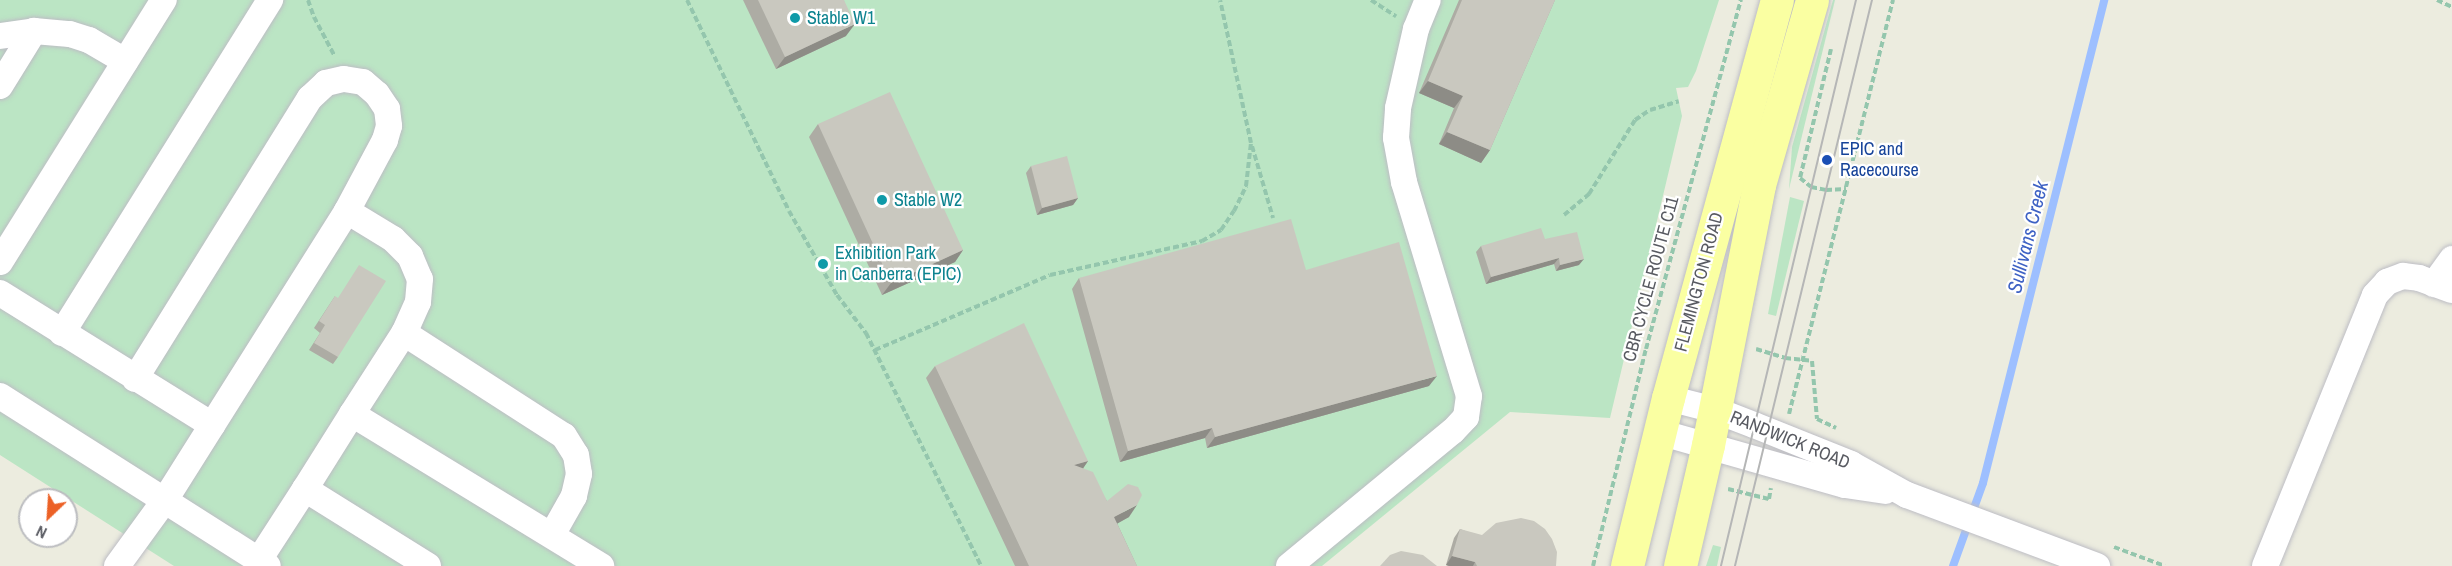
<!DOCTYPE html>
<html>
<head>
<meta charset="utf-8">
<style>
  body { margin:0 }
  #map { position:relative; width:2452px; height:566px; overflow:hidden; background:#ececdf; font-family:"Archivo Narrow",sans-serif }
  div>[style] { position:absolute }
  .green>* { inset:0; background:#bbe5c4 }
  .stream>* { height:8px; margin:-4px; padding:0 4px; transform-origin:4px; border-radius:4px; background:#9dbfff }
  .path>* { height:4px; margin-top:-2px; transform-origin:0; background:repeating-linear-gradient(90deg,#94c6ad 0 6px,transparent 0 9px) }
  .roads { filter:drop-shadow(0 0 2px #bdbdc4) drop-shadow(0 0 2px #bdbdc4) }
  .minor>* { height:26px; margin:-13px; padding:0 13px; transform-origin:13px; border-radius:13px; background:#fff }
  .major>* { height:33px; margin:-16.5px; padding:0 16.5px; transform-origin:16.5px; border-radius:16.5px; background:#faffa2 }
  .tram>* { height:1.5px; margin:-0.75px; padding:0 0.75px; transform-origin:0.75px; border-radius:0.75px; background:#b5b6b6 }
  .wall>* { inset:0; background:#adaca4 }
  .shaded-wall>* { inset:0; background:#8d8c86 }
  .building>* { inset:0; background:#c9c8bf }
  .dots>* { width:16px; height:16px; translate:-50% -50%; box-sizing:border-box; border:3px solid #fff; border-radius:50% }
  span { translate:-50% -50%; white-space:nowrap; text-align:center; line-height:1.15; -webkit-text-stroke:4.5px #fff; paint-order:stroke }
  .culture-label { font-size:18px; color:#0d838f }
  .left { translate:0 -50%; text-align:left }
  .transit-label { font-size:18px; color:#164399 }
  .street-label { font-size:18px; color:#585a61 }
  .water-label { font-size:20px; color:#3e62c4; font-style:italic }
  .north { position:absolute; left:18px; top:488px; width:60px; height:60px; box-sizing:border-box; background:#fff; border:2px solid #bcbdc0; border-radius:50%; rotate:205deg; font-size:16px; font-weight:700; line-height:24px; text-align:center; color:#585a61 }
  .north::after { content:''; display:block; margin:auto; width:21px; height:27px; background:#ec6126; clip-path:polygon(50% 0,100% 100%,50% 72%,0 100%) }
</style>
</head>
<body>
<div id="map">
  <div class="green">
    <div style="clip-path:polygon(0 0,1719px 0,1696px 71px,1688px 87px,1676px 88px,1682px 116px,1610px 418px,1510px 412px,1322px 566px,174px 566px,0 455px)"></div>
    <div style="clip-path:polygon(1833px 0,1835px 0,1789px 189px,1792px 147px)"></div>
    <div style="clip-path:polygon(1790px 197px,1804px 201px,1776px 316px,1768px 314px)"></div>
    <div style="clip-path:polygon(1713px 545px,1721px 547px,1717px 566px,1706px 566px)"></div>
  </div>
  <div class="stream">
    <div style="left:1953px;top:566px;width:88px;rotate:-70.1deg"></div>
    <div style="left:1983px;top:483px;width:498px;rotate:-75.9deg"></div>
  </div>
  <div class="path">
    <div style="left:308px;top:0;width:18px;rotate:71deg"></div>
    <div style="left:314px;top:17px;width:43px;rotate:62.2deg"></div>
    <div style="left:687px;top:0;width:234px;rotate:64.2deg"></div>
    <div style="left:789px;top:211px;width:97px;rotate:60.3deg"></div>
    <div style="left:837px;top:295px;width:48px;rotate:52.7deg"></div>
    <div style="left:866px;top:333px;width:260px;rotate:63.7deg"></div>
    <div style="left:1371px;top:0;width:30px;rotate:33deg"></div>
    <div style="left:2437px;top:0;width:17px;rotate:25deg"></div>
    <div style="left:1831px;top:49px;width:133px;rotate:103.5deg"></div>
    <div style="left:1800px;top:178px;width:14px;rotate:39deg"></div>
    <div style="left:1811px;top:187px;width:15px;rotate:11deg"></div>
    <div style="left:1826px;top:190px;width:20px;rotate:-3deg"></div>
    <div style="left:1252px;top:146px;width:75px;rotate:73.7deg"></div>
    <div style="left:1564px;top:215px;width:33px;rotate:-40deg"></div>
    <div style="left:1589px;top:194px;width:87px;rotate:-58.1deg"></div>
    <div style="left:1635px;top:120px;width:18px;rotate:-34deg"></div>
    <div style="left:1650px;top:110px;width:30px;rotate:-17deg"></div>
    <div style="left:1756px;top:349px;width:30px;rotate:17deg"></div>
    <div style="left:1785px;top:358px;width:27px;rotate:6deg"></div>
    <div style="left:1812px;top:361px;width:58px;rotate:85.1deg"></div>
    <div style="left:1817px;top:419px;width:21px;rotate:25deg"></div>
    <div style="left:875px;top:350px;width:190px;rotate:-23.2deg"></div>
    <div style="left:1050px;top:275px;width:156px;rotate:-12.6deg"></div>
    <div style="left:1202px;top:241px;width:22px;rotate:-30deg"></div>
    <div style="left:1221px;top:230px;width:23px;rotate:-56deg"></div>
    <div style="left:1234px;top:211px;width:28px;rotate:-64deg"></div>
    <div style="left:1246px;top:186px;width:43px;rotate:-83.4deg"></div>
    <div style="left:1251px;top:143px;width:146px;rotate:-102.2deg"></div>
    <div style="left:1789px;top:414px;width:427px;rotate:-75.9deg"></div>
    <div style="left:1728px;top:489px;width:42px;rotate:13.7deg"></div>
    <div style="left:1769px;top:499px;width:11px;rotate:-80deg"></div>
    <div style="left:2114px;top:547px;width:54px;rotate:20.4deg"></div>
    <div style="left:1593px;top:566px;width:223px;rotate:-76.3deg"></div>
    <div style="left:1646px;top:349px;width:362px;rotate:-74.8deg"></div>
  </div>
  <div class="roads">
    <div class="minor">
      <div style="left:0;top:36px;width:34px;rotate:-8deg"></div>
      <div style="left:34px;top:31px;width:36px;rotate:5deg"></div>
      <div style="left:70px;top:34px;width:20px;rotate:18deg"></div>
      <div style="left:89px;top:40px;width:42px;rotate:30.3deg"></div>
      <div style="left:0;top:86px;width:65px;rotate:-58.3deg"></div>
      <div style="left:0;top:262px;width:309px;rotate:-58deg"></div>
      <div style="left:2434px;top:284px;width:31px;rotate:-54deg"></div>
      <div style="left:0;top:293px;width:250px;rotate:31.9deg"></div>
      <div style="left:62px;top:333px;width:393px;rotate:-58deg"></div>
      <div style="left:135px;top:379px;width:331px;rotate:-58.1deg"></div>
      <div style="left:310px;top:98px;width:22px;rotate:-43deg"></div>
      <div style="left:326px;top:83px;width:18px;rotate:-13deg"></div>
      <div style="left:344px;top:79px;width:19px;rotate:9deg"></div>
      <div style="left:363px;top:82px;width:18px;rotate:41deg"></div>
      <div style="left:377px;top:94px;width:18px;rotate:56deg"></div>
      <div style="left:387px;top:109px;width:17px;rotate:83deg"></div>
      <div style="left:389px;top:126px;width:15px;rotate:106deg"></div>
      <div style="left:385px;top:140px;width:81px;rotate:118.2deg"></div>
      <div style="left:0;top:396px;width:317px;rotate:32.4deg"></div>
      <div style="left:1668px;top:398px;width:49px;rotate:14.3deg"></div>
      <div style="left:1715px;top:410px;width:42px;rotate:21deg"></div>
      <div style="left:1754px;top:425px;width:105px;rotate:21.9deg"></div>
      <div style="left:1851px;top:464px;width:64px;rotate:29deg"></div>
      <div style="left:1907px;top:495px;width:203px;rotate:20.5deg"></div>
      <div style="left:352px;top:414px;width:96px;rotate:-57.3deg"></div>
      <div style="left:404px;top:333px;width:190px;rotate:32.8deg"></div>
      <div style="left:564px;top:436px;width:22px;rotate:58deg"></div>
      <div style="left:576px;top:455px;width:19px;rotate:81deg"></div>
      <div style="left:579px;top:474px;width:23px;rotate:103deg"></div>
      <div style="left:574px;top:496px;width:45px;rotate:119.4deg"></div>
      <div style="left:1659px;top:432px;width:193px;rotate:15.9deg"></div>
      <div style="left:1845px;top:485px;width:41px;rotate:8.3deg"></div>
      <div style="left:305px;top:489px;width:89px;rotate:-57.9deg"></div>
      <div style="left:352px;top:414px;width:292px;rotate:31.4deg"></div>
      <div style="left:259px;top:560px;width:85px;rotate:-57.1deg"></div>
      <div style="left:305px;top:489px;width:145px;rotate:32deg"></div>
      <div style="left:117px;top:566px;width:82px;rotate:-54deg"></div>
      <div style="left:165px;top:500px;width:342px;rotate:-57.8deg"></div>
      <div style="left:347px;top:211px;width:54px;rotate:31.3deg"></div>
      <div style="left:393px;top:239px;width:24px;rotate:45deg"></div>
      <div style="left:410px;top:256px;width:25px;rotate:67deg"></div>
      <div style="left:420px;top:279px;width:23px;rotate:95deg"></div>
      <div style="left:418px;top:302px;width:34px;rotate:114deg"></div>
      <div style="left:1289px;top:566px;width:212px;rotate:-39.5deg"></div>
      <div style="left:1453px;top:431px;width:19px;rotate:-47deg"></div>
      <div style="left:1466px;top:417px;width:21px;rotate:-82deg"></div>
      <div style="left:1469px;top:396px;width:224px;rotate:-106.9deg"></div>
      <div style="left:1404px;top:182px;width:45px;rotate:-100.3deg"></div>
      <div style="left:1396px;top:138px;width:30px;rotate:-86deg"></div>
      <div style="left:1398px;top:108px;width:81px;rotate:-77.2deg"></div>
      <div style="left:1416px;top:29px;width:31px;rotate:-68deg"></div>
      <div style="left:2265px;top:566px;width:292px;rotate:-67.9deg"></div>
      <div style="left:2375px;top:295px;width:18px;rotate:-47deg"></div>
      <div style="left:2387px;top:282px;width:17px;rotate:-21deg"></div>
      <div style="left:2403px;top:276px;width:16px;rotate:7deg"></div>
      <div style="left:2419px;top:278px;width:35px;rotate:20deg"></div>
    </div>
    <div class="major">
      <div style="left:1627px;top:566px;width:173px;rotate:-76.3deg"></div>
      <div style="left:1668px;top:398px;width:413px;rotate:-74.7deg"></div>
      <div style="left:1680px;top:566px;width:124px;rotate:-77deg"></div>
      <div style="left:1708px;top:445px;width:265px;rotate:-78.9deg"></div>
      <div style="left:1759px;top:185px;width:192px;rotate:-74deg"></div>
    </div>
  </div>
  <div class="tram">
    <div style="left:1721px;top:566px;width:582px;rotate:-76.58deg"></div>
    <div style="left:1735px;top:566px;width:582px;rotate:-76.39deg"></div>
  </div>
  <div class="wall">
    <div style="clip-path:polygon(743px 0,844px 0,846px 36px,776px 69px)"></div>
    <div style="clip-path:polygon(1459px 0,1555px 0,1490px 150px,1481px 163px,1439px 144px,1454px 108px,1419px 93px)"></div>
    <div style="clip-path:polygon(818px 124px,963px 250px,955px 262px,882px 295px,809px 137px)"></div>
    <div style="clip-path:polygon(1031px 166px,1078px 198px,1073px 205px,1037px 215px,1026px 173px)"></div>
    <div style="clip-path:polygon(1545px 239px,1579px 265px,1556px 271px,1554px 264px,1486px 284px,1476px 252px,1481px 246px)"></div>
    <div style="clip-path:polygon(1306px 270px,1429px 386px,1207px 448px,1205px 438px,1120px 462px,1072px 289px,1079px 278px)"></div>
    <div style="clip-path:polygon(335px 296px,338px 357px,333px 364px,309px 350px,320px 333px,314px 328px)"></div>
    <div style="clip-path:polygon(935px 366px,1088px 461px,1083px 468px,1107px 501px,1129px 517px,1117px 523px,1137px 566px,1015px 566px,926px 378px)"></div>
    <div style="clip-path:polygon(1460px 529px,1556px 566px,1449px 566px,1446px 565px,1454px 538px)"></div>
  </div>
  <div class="shaded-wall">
    <div style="clip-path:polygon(855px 24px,846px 36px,776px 69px,785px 57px)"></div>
    <div style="clip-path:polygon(1428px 81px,1463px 96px,1454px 108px,1419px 93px)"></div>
    <div style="clip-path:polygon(1447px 132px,1490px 150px,1481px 163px,1439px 144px)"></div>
    <div style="clip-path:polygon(1078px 198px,1073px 205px,1037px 215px,1042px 208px)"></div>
    <div style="clip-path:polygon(963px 250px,955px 262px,882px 295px,891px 283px)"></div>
    <div style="clip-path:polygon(1559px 258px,1554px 264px,1486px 284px,1491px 277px)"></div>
    <div style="clip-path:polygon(1584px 259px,1579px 265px,1556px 271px,1560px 265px)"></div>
    <div style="clip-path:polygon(1437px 376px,1429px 386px,1207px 448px,1215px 437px)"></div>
    <div style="clip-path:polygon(1212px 428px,1205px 438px,1120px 462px,1128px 451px)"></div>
    <div style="clip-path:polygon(1088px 461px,1080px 473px,1074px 465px)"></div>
    <div style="clip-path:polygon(1137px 505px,1129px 517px,1106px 530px,1114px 517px)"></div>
    <div style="clip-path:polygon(1452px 556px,1475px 562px,1473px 566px,1449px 566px,1446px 565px)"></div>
  </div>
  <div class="building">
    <div style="clip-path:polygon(758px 0,844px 0,855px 24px,785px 57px)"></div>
    <div style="clip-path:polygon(1462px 0,1555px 0,1490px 150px,1447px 132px,1463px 96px,1428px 81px)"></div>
    <div style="clip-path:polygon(890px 92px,963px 250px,891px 283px,818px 124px)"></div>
    <div style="clip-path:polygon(1067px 156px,1078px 198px,1042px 208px,1031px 166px)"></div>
    <div style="clip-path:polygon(1291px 219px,1306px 270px,1399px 242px,1437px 376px,1215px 437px,1212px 428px,1128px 451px,1079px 278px)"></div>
    <div style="clip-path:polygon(1541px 228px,1545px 239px,1577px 232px,1584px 259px,1560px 265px,1559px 258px,1491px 277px,1481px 246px)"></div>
    <div style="clip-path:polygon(359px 265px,386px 281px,338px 357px,314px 343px,325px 325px,319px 321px,335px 296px,338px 298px)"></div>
    <div style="clip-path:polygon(1024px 323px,1088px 461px,1074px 465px,1093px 472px,1107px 501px,1128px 484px,1138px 487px,1142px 495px,1137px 505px,1114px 517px,1137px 566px,1029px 566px,935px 366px)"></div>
    <div style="clip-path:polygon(1521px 518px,1534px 521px,1545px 529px,1552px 539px,1557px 552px,1556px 566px,1477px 566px,1475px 562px,1452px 556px,1460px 529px,1482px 535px,1496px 523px)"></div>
    <div style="clip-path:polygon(1401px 551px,1423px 555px,1437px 566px,1380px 566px,1390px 555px)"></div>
  </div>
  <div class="dots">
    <div style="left:795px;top:18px;background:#0f9aa8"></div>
    <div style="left:1827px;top:160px;background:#1a4fb4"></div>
    <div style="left:882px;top:200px;background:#0f9aa8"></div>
    <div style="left:823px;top:264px;background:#0f9aa8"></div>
  </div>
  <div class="culture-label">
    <span class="left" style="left:807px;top:18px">Stable W1</span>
    <span class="left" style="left:894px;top:200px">Stable W2</span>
    <span class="left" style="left:835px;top:264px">Exhibition Park<br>in Canberra (EPIC)</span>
  </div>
  <div class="transit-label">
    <span class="left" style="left:1840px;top:160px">EPIC and<br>Racecourse</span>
  </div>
  <div class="street-label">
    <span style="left:1651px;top:279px;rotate:-75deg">CBR CYCLE ROUTE C11</span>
    <span style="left:1699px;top:282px;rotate:-75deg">FLEMINGTON ROAD</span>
    <span style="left:1790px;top:440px;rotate:22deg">RANDWICK ROAD</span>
  </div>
  <div class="water-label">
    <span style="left:2027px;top:237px;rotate:-76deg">Sullivans Creek</span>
  </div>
  <div class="north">N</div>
</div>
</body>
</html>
